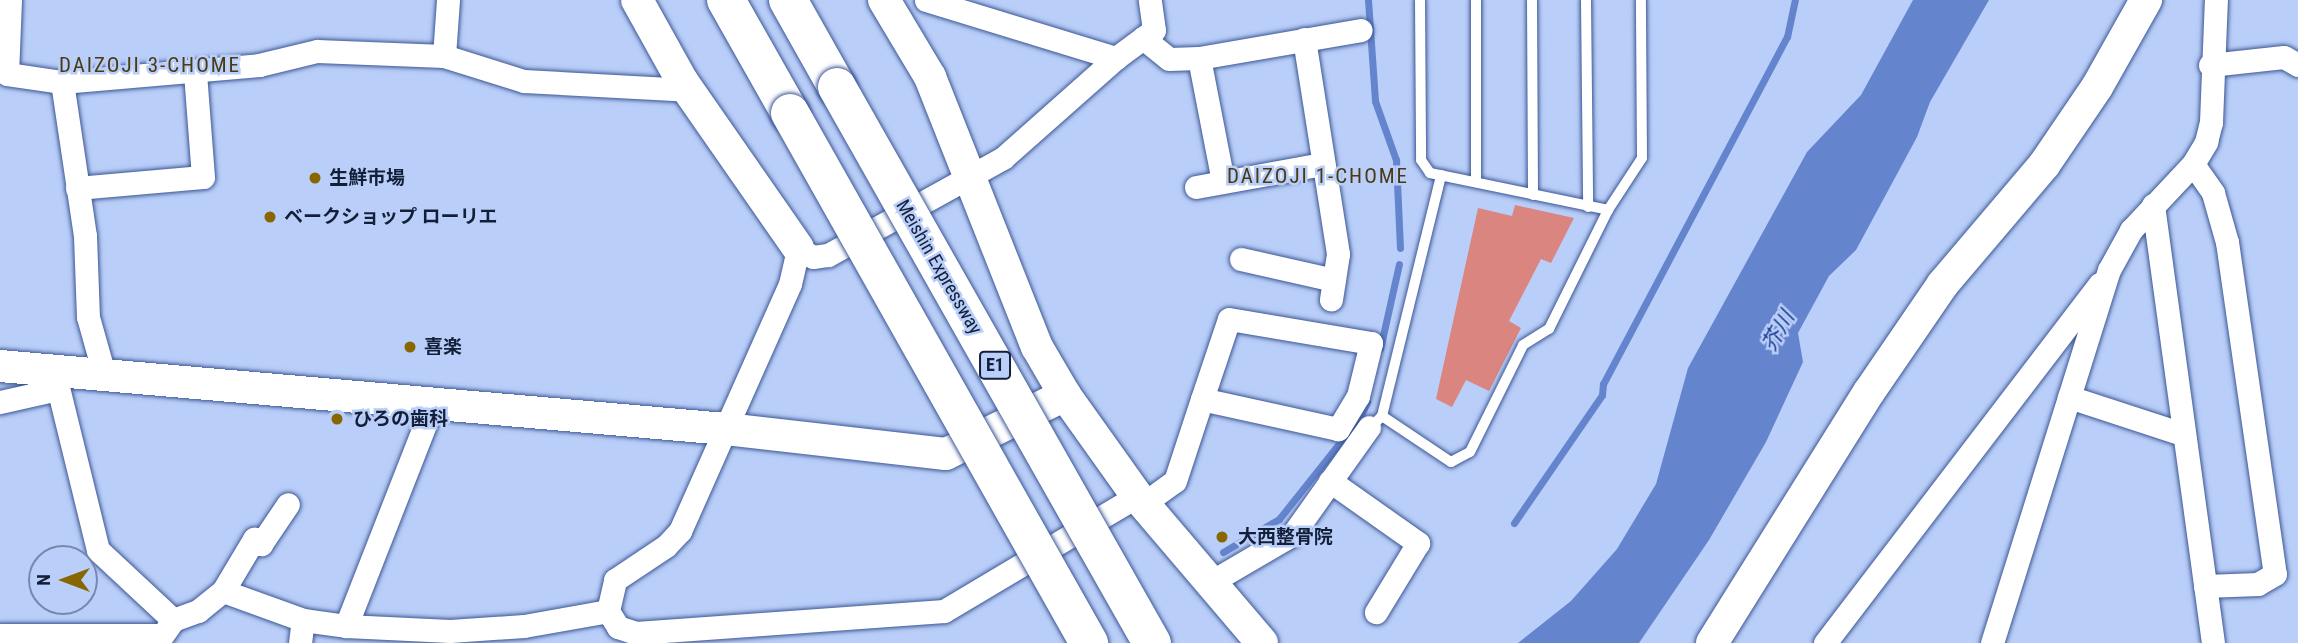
<!DOCTYPE html>
<html>
<head>
<meta charset="utf-8">
<style>
  body { margin:0 }
  #map { position:relative; width:2298px; height:643px; overflow:hidden; background:#b9cef8; font-family:"Roboto Condensed","Noto Sans JP",sans-serif }
  div>[style] { position:absolute }
  .green>* { inset:0; background:#da857f }
  .water>* { inset:0; background:#6484cd }
  .stream>* { height:7px; margin:-3.5px; padding:0 3.5px; transform-origin:3.5px; border-radius:3.5px; background:#6484cd }
  .roads { filter:drop-shadow(0 0 2px #3c5796) drop-shadow(0 0 2px #3c5796) }
  .lane>* { height:10px; margin:-5px; padding:0 5px; transform-origin:5px; border-radius:5px; background:#fff }
  .street>* { height:23px; margin:-11.5px; padding:0 11.5px; transform-origin:11.5px; border-radius:11.5px; background:#fff }
  .secondary>* { height:32px; margin:-16px; padding:0 16px; transform-origin:16px; border-radius:16px; background:#fff }
  .highway>* { height:38px; margin:-19px; padding:0 19px; transform-origin:19px; border-radius:19px; background:#fff }
  .bridges { filter:drop-shadow(0 0 2px #3c5796) drop-shadow(0 0 2px #3c5796) }
  .highway-bridge>* { height:38px; margin:-19px; padding:0 19px; transform-origin:19px; border-radius:19px; background:#fff }
  .dots>* { width:19px; height:19px; translate:-50% -50%; box-sizing:border-box; border:4px solid #b9cef8; border-radius:50% }
  span { translate:-50% -50%; white-space:nowrap; text-align:center; line-height:1.15; -webkit-text-stroke:5px #b9cef8; paint-order:stroke }
  .shield-label span { padding:2px 5px; background:#b9cef8; border:2px solid; border-radius:5px; -webkit-text-stroke-width:0 }
  .shield-label { font-size:18px; color:#131f39; font-weight:700 }
  .poi-label { font-size:19px; color:#131f39; font-weight:700 }
  .left { translate:0 -50%; text-align:left }
  .street-label { font-size:19px; color:#131f39 }
  .neighbourhood-label { font-size:21px; color:#4a3912; letter-spacing:2px }
  .water-label { font-size:21px; color:#19388e; font-style:italic }
  .north { position:absolute; left:28px; top:545px; width:70px; height:70px; box-sizing:border-box; background:#b9cef8; border:2px solid #7788ac; border-radius:50%; rotate:270deg; font-size:19px; font-weight:700; line-height:28px; text-align:center; color:#131f39 }
  .north::after { content:''; display:block; margin:auto; width:24px; height:32px; background:#886602; clip-path:polygon(50% 0,100% 100%,50% 72%,0 100%) }
</style>
</head>
<body>
<div id="map">
  <div class="green">
    <div style="clip-path:polygon(1515px 205px,1574px 218px,1551px 263px,1541px 259px,1509px 321px,1521px 328px,1489px 391px,1466px 380px,1452px 407px,1436px 399px,1478px 208px,1512px 216px)"></div>
  </div>
  <div class="water">
    <div style="clip-path:polygon(1913px 0,1989px 0,1930px 102px,1917px 137px,1856px 250px,1829px 276px,1798px 333px,1803px 362px,1766px 442px,1709px 540px,1639px 643px,1518px 643px,1571px 601px,1617px 549px,1656px 484px,1688px 368px,1807px 152px,1861px 95px)"></div>
  </div>
  <div class="stream">
    <div style="left:1368px;top:0;width:101px;rotate:86deg"></div>
    <div style="left:1375px;top:101px;width:63px;rotate:70.4deg"></div>
    <div style="left:1396px;top:160px;width:88px;rotate:87.4deg"></div>
    <div style="left:1380px;top:349px;width:87px;rotate:-77.4deg"></div>
    <div style="left:1514px;top:523px;width:155px;rotate:-55.5deg"></div>
    <div style="left:1602px;top:395px;width:11px;rotate:-85deg"></div>
    <div style="left:1603px;top:384px;width:393px;rotate:-62.1deg"></div>
    <div style="left:1787px;top:37px;width:38px;rotate:-78deg"></div>
    <div style="left:1223px;top:552px;width:65px;rotate:-30.5deg"></div>
    <div style="left:1279px;top:519px;width:130px;rotate:-51.5deg"></div>
    <div style="left:1360px;top:417px;width:17px;rotate:-65deg"></div>
  </div>
  <div class="roads">
    <div class="lane">
      <div style="left:1420px;top:0;width:160px;rotate:89.6deg"></div>
      <div style="left:1421px;top:160px;width:16px;rotate:55deg"></div>
      <div style="left:1430px;top:173px;width:182px;rotate:11.7deg"></div>
      <div style="left:1476px;top:0;width:182px;rotate:90deg"></div>
      <div style="left:1532px;top:0;width:195px;rotate:89.7deg"></div>
      <div style="left:1586px;top:0;width:207px;rotate:89.4deg"></div>
      <div style="left:1382px;top:416px;width:83px;rotate:33.7deg"></div>
      <div style="left:1451px;top:462px;width:21px;rotate:-28deg"></div>
      <div style="left:1470px;top:452px;width:119px;rotate:-63.6deg"></div>
      <div style="left:1523px;top:345px;width:31px;rotate:-32deg"></div>
      <div style="left:1549px;top:329px;width:133px;rotate:-63.6deg"></div>
      <div style="left:1608px;top:210px;width:62px;rotate:-56.8deg"></div>
      <div style="left:1642px;top:158px;width:158px;rotate:-90.4deg"></div>
      <div style="left:1377px;top:421px;width:7px;rotate:-45deg"></div>
      <div style="left:1382px;top:416px;width:248px;rotate:-76.2deg"></div>
    </div>
    <div class="street">
      <div style="left:10px;top:0;width:74px;rotate:92.3deg"></div>
      <div style="left:7px;top:74px;width:56px;rotate:8.3deg"></div>
      <div style="left:62px;top:82px;width:198px;rotate:-4.9deg"></div>
      <div style="left:259px;top:65px;width:60px;rotate:-13.6deg"></div>
      <div style="left:317px;top:51px;width:127px;rotate:2.3deg"></div>
      <div style="left:444px;top:56px;width:84px;rotate:17.4deg"></div>
      <div style="left:524px;top:81px;width:164px;rotate:3.1deg"></div>
      <div style="left:926px;top:0;width:199px;rotate:17deg"></div>
      <div style="left:1143px;top:38px;width:33px;rotate:39deg"></div>
      <div style="left:1169px;top:59px;width:30px;rotate:-2deg"></div>
      <div style="left:1199px;top:58px;width:164px;rotate:-9.8deg"></div>
      <div style="left:1304px;top:39px;width:218px;rotate:81deg"></div>
      <div style="left:1338px;top:254px;width:46px;rotate:98.8deg"></div>
      <div style="left:444px;top:56px;width:56px;rotate:-85.9deg"></div>
      <div style="left:1199px;top:58px;width:126px;rotate:79deg"></div>
      <div style="left:2210px;top:65px;width:74px;rotate:-6.2deg"></div>
      <div style="left:2284px;top:57px;width:16px;rotate:30deg"></div>
      <div style="left:62px;top:82px;width:156px;rotate:81.5deg"></div>
      <div style="left:85px;top:236px;width:81px;rotate:87.9deg"></div>
      <div style="left:88px;top:317px;width:59px;rotate:74.3deg"></div>
      <div style="left:2193px;top:164px;width:35px;rotate:55deg"></div>
      <div style="left:2213px;top:193px;width:51px;rotate:74.1deg"></div>
      <div style="left:2227px;top:242px;width:335px;rotate:81.8deg"></div>
      <div style="left:2275px;top:574px;width:20px;rotate:150deg"></div>
      <div style="left:2258px;top:584px;width:53px;rotate:177.8deg"></div>
      <div style="left:1196px;top:187px;width:129px;rotate:-10.3deg"></div>
      <div style="left:77px;top:188px;width:126px;rotate:-5deg"></div>
      <div style="left:203px;top:177px;width:105px;rotate:-94.4deg"></div>
      <div style="left:2153px;top:205px;width:442px;rotate:82.2deg"></div>
      <div style="left:1241px;top:259px;width:95px;rotate:12.7deg"></div>
      <div style="left:54px;top:371px;width:184px;rotate:76.2deg"></div>
      <div style="left:98px;top:550px;width:103px;rotate:43deg"></div>
      <div style="left:2069px;top:397px;width:119px;rotate:18.1deg"></div>
      <div style="left:0;top:402px;width:59px;rotate:-12.6deg"></div>
      <div style="left:1330px;top:481px;width:108px;rotate:35.2deg"></div>
      <div style="left:1418px;top:543px;width:81px;rotate:121.3deg"></div>
      <div style="left:1137px;top:496px;width:225px;rotate:149.2deg"></div>
      <div style="left:944px;top:611px;width:309px;rotate:175.9deg"></div>
      <div style="left:636px;top:633px;width:19px;rotate:-162deg"></div>
      <div style="left:618px;top:627px;width:19px;rotate:-122deg"></div>
      <div style="left:608px;top:611px;width:32px;rotate:-77deg"></div>
      <div style="left:615px;top:580px;width:61px;rotate:-33.7deg"></div>
      <div style="left:666px;top:546px;width:21px;rotate:-47deg"></div>
      <div style="left:680px;top:531px;width:270px;rotate:-66deg"></div>
      <div style="left:790px;top:284px;width:37px;rotate:-77deg"></div>
      <div style="left:798px;top:248px;width:17px;rotate:31deg"></div>
      <div style="left:813px;top:257px;width:15px;rotate:-8deg"></div>
      <div style="left:828px;top:255px;width:200px;rotate:-29deg"></div>
      <div style="left:1003px;top:158px;width:151px;rotate:-41.5deg"></div>
      <div style="left:1116px;top:58px;width:47px;rotate:-36.4deg"></div>
      <div style="left:1154px;top:30px;width:30px;rotate:-98deg"></div>
      <div style="left:1143px;top:504px;width:39px;rotate:-36deg"></div>
      <div style="left:1175px;top:481px;width:86px;rotate:-71.8deg"></div>
      <div style="left:1202px;top:399px;width:84px;rotate:-71.4deg"></div>
      <div style="left:1229px;top:319px;width:144px;rotate:9.6deg"></div>
      <div style="left:1371px;top:343px;width:55px;rotate:103.8deg"></div>
      <div style="left:1358px;top:396px;width:39px;rotate:121deg"></div>
      <div style="left:1338px;top:429px;width:139px;rotate:-167.6deg"></div>
      <div style="left:1211px;top:582px;width:95px;rotate:-30.3deg"></div>
      <div style="left:1293px;top:534px;width:131px;rotate:-54.6deg"></div>
      <div style="left:223px;top:591px;width:85px;rotate:19.9deg"></div>
      <div style="left:303px;top:620px;width:43px;rotate:7.9deg"></div>
      <div style="left:346px;top:626px;width:104px;rotate:2.8deg"></div>
      <div style="left:450px;top:631px;width:74px;rotate:-3.9deg"></div>
      <div style="left:524px;top:626px;width:85px;rotate:-10.1deg"></div>
      <div style="left:346px;top:626px;width:238px;rotate:-68.6deg"></div>
      <div style="left:0;top:635px;width:161px"></div>
      <div style="left:157px;top:643px;width:28px;rotate:-55deg"></div>
      <div style="left:173px;top:620px;width:27px;rotate:-20deg"></div>
      <div style="left:198px;top:611px;width:32px;rotate:-39deg"></div>
      <div style="left:223px;top:591px;width:61px;rotate:-59.2deg"></div>
      <div style="left:254px;top:539px;width:9px;rotate:36deg"></div>
      <div style="left:261px;top:544px;width:48px;rotate:-56deg"></div>
      <div style="left:300px;top:643px;width:23px;rotate:-83deg"></div>
      <div style="left:1825px;top:643px;width:452px;rotate:-52.6deg"></div>
      <div style="left:1992px;top:643px;width:391px;rotate:-72.6deg"></div>
      <div style="left:2109px;top:270px;width:46px;rotate:-61.2deg"></div>
      <div style="left:2131px;top:230px;width:91px;rotate:-46.8deg"></div>
      <div style="left:2193px;top:164px;width:26px;rotate:-59deg"></div>
      <div style="left:2206px;top:142px;width:21px;rotate:-76deg"></div>
      <div style="left:2211px;top:122px;width:122px;rotate:-87.7deg"></div>
    </div>
    <div class="secondary">
      <div style="left:637px;top:0;width:93px;rotate:60.9deg"></div>
      <div style="left:682px;top:81px;width:203px;rotate:55.2deg"></div>
      <div style="left:884px;top:0;width:90px;rotate:59.1deg"></div>
      <div style="left:930px;top:77px;width:290px;rotate:68.4deg"></div>
      <div style="left:1037px;top:347px;width:56px;rotate:59.7deg"></div>
      <div style="left:1065px;top:395px;width:124px;rotate:54.5deg"></div>
      <div style="left:1137px;top:496px;width:193px;rotate:49.6deg"></div>
      <div style="left:0;top:366px;width:729px;rotate:4.96deg"></div>
      <div style="left:726px;top:429px;width:221px;rotate:6.5deg"></div>
      <div style="left:946px;top:454px;width:133px;rotate:-26.4deg"></div>
      <div style="left:1712px;top:643px;width:296px;rotate:-58deg"></div>
      <div style="left:1869px;top:392px;width:131px;rotate:-55.6deg"></div>
      <div style="left:1943px;top:284px;width:156px;rotate:-49.7deg"></div>
      <div style="left:2044px;top:165px;width:94px;rotate:-55.8deg"></div>
      <div style="left:2097px;top:87px;width:100px;rotate:-60.6deg"></div>
    </div>
    <div class="highway">
      <div style="left:726px;top:0;width:130px;rotate:60.5deg"></div>
      <div style="left:788px;top:0;width:100px;rotate:60.6deg"></div>
    </div>
  </div>
  <div class="bridges">
    <div class="highway-bridge">
      <div style="left:837px;top:87px;width:639px;rotate:60.47deg"></div>
      <div style="left:790px;top:113px;width:609px;rotate:60.57deg"></div>
    </div>
  </div>
  <div class="dots">
    <div style="left:315px;top:178px;background:#886602"></div>
    <div style="left:270px;top:217px;background:#886602"></div>
    <div style="left:410px;top:347px;background:#886602"></div>
    <div style="left:337px;top:419px;background:#886602"></div>
    <div style="left:1222px;top:537px;background:#886602"></div>
  </div>
  <div class="shield-label">
    <span style="left:995px;top:365px">E1</span>
  </div>
  <div class="poi-label">
    <span class="left" style="left:329px;top:178px">生鮮市場</span>
    <span class="left" style="left:284px;top:217px">ベークショップ ローリエ</span>
    <span class="left" style="left:424px;top:347px">喜楽</span>
    <span class="left" style="left:353px;top:419px">ひろの歯科</span>
    <span class="left" style="left:1238px;top:537px">大西整骨院</span>
  </div>
  <div class="street-label">
    <span style="left:939px;top:267px;rotate:60deg">Meishin Expressway</span>
  </div>
  <div class="neighbourhood-label">
    <span style="left:150px;top:65px">DAIZOJI 3-CHOME</span>
    <span style="left:1318px;top:176px">DAIZOJI 1-CHOME</span>
  </div>
  <div class="water-label">
    <span style="left:1778px;top:331px;rotate:-60deg">芥川</span>
  </div>
  <div class="north">N</div>
</div>
</body>
</html>
